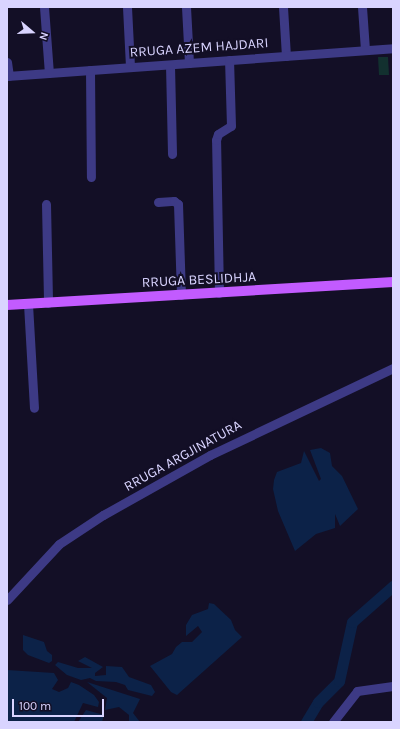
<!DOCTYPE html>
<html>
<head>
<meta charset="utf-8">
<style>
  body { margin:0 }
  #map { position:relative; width:400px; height:729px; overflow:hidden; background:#130f26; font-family:Karla,sans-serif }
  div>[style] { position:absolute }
  .green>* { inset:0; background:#12302f }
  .water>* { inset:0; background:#0c2248 }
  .river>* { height:11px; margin:-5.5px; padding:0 5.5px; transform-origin:5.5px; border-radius:5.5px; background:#0c2248 }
  .minor>* { height:9px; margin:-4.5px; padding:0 4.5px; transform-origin:4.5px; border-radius:4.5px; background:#3d3a85 }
  .major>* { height:10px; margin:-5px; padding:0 5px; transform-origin:5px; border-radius:5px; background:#c25bff }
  span { translate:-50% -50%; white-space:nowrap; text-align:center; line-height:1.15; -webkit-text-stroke:4px #130f26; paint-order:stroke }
  .street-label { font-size:14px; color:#d9d4ff }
  .frame { position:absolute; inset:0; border:8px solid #d9d4ff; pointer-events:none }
  .north { position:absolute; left:12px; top:12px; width:40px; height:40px; -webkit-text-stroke:3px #130f26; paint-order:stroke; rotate:109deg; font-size:11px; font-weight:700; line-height:16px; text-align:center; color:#d9d4ff }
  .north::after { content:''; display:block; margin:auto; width:14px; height:18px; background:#d9d4ff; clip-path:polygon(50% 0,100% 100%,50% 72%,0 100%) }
  .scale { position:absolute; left:12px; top:699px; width:92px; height:18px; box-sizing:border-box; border:2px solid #d9d4ff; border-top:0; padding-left:5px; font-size:12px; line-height:14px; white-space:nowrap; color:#d9d4ff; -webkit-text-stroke:3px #130f26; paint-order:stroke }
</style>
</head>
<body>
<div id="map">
  <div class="green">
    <div style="clip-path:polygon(378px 57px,388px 57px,389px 75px,379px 75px)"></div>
  </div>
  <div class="water">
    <div style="clip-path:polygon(321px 448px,330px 453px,332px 466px,342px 476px,358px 509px,340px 526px,335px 514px,335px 528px,316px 534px,295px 551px,278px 511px,273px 489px,274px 480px,277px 472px,301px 463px,304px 451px,319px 481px,321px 479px,310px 450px)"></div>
    <div style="clip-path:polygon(209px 603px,214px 604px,231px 620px,235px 630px,242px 637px,177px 695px,171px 692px,150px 666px,172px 654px,176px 647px,182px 642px,192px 642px,202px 632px,198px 626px,186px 636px,186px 625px,192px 615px,208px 609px)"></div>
    <div style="clip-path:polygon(23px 635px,44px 642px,47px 651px,52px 655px,52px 661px,49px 663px,28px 655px,23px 650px)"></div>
    <div style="clip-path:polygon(85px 657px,103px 667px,95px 673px,95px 676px,106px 675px,106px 666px,122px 667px,129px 677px,151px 685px,155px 692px,152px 696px,128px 690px,125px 685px,116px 682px,96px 681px,90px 678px,81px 680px,67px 675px,55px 665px,58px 662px,78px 668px,92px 668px,78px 661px)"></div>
    <div style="clip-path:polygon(7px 670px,54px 673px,58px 680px,52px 689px,59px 692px,68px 688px,71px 682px,79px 685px,94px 695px,99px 702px,98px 707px,83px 703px,74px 722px,7px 722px)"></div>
    <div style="clip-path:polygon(87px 682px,140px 699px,133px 713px,140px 722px,129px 722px,129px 715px,119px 707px,105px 710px,107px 698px)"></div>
    <div style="clip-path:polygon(86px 710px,104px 715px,102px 722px,78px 722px)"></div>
  </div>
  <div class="river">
    <div style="left:306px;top:722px;width:23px;rotate:-59deg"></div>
    <div style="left:318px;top:702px;width:30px;rotate:-45deg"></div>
    <div style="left:339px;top:681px;width:60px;rotate:-77.6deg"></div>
    <div style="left:352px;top:622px;width:55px;rotate:-41.3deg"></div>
  </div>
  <div class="minor">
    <div style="left:44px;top:7px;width:66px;rotate:85.7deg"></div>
    <div style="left:127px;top:7px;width:60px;rotate:87.1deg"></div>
    <div style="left:186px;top:7px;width:56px;rotate:86.9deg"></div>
    <div style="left:283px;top:7px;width:49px;rotate:86.5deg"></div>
    <div style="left:362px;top:7px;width:43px;rotate:86deg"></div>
    <div style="left:7px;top:62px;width:14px;rotate:82deg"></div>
    <div style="left:170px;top:65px;width:89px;rotate:88.7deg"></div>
    <div style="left:90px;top:70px;width:107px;rotate:89.5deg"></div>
    <div style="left:7px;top:76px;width:387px;rotate:-4.1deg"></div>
    <div style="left:158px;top:202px;width:16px;rotate:-4deg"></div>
    <div style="left:174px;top:201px;width:5px;rotate:37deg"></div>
    <div style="left:178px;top:204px;width:91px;rotate:88.1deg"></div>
    <div style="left:46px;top:204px;width:99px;rotate:88.8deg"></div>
    <div style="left:219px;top:293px;width:153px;rotate:-91.1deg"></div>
    <div style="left:216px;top:140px;width:6px;rotate:-72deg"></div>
    <div style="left:218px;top:134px;width:15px;rotate:-32deg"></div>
    <div style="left:231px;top:126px;width:66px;rotate:-91.7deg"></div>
    <div style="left:28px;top:304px;width:104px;rotate:86.7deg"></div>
    <div style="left:7px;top:600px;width:76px;rotate:-47.1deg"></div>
    <div style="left:59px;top:544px;width:53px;rotate:-33.4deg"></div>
    <div style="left:103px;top:515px;width:123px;rotate:-29.3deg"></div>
    <div style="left:210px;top:455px;width:203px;rotate:-25.4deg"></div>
    <div style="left:333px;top:722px;width:39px;rotate:-52deg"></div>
    <div style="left:357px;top:691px;width:36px;rotate:-8deg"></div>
  </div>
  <div class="major">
    <div style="left:7px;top:305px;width:387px;rotate:-3.4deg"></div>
  </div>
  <div class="street-label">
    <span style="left:199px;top:48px;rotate:-4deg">RRUGA AZEM HAJDARI</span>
    <span style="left:199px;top:280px;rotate:-3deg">RRUGA BESLIDHJA</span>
    <span style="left:183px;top:456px;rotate:-29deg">RRUGA ARGJINATURA</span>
  </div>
  <div class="frame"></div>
  <div class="north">N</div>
  <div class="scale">100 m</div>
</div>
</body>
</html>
